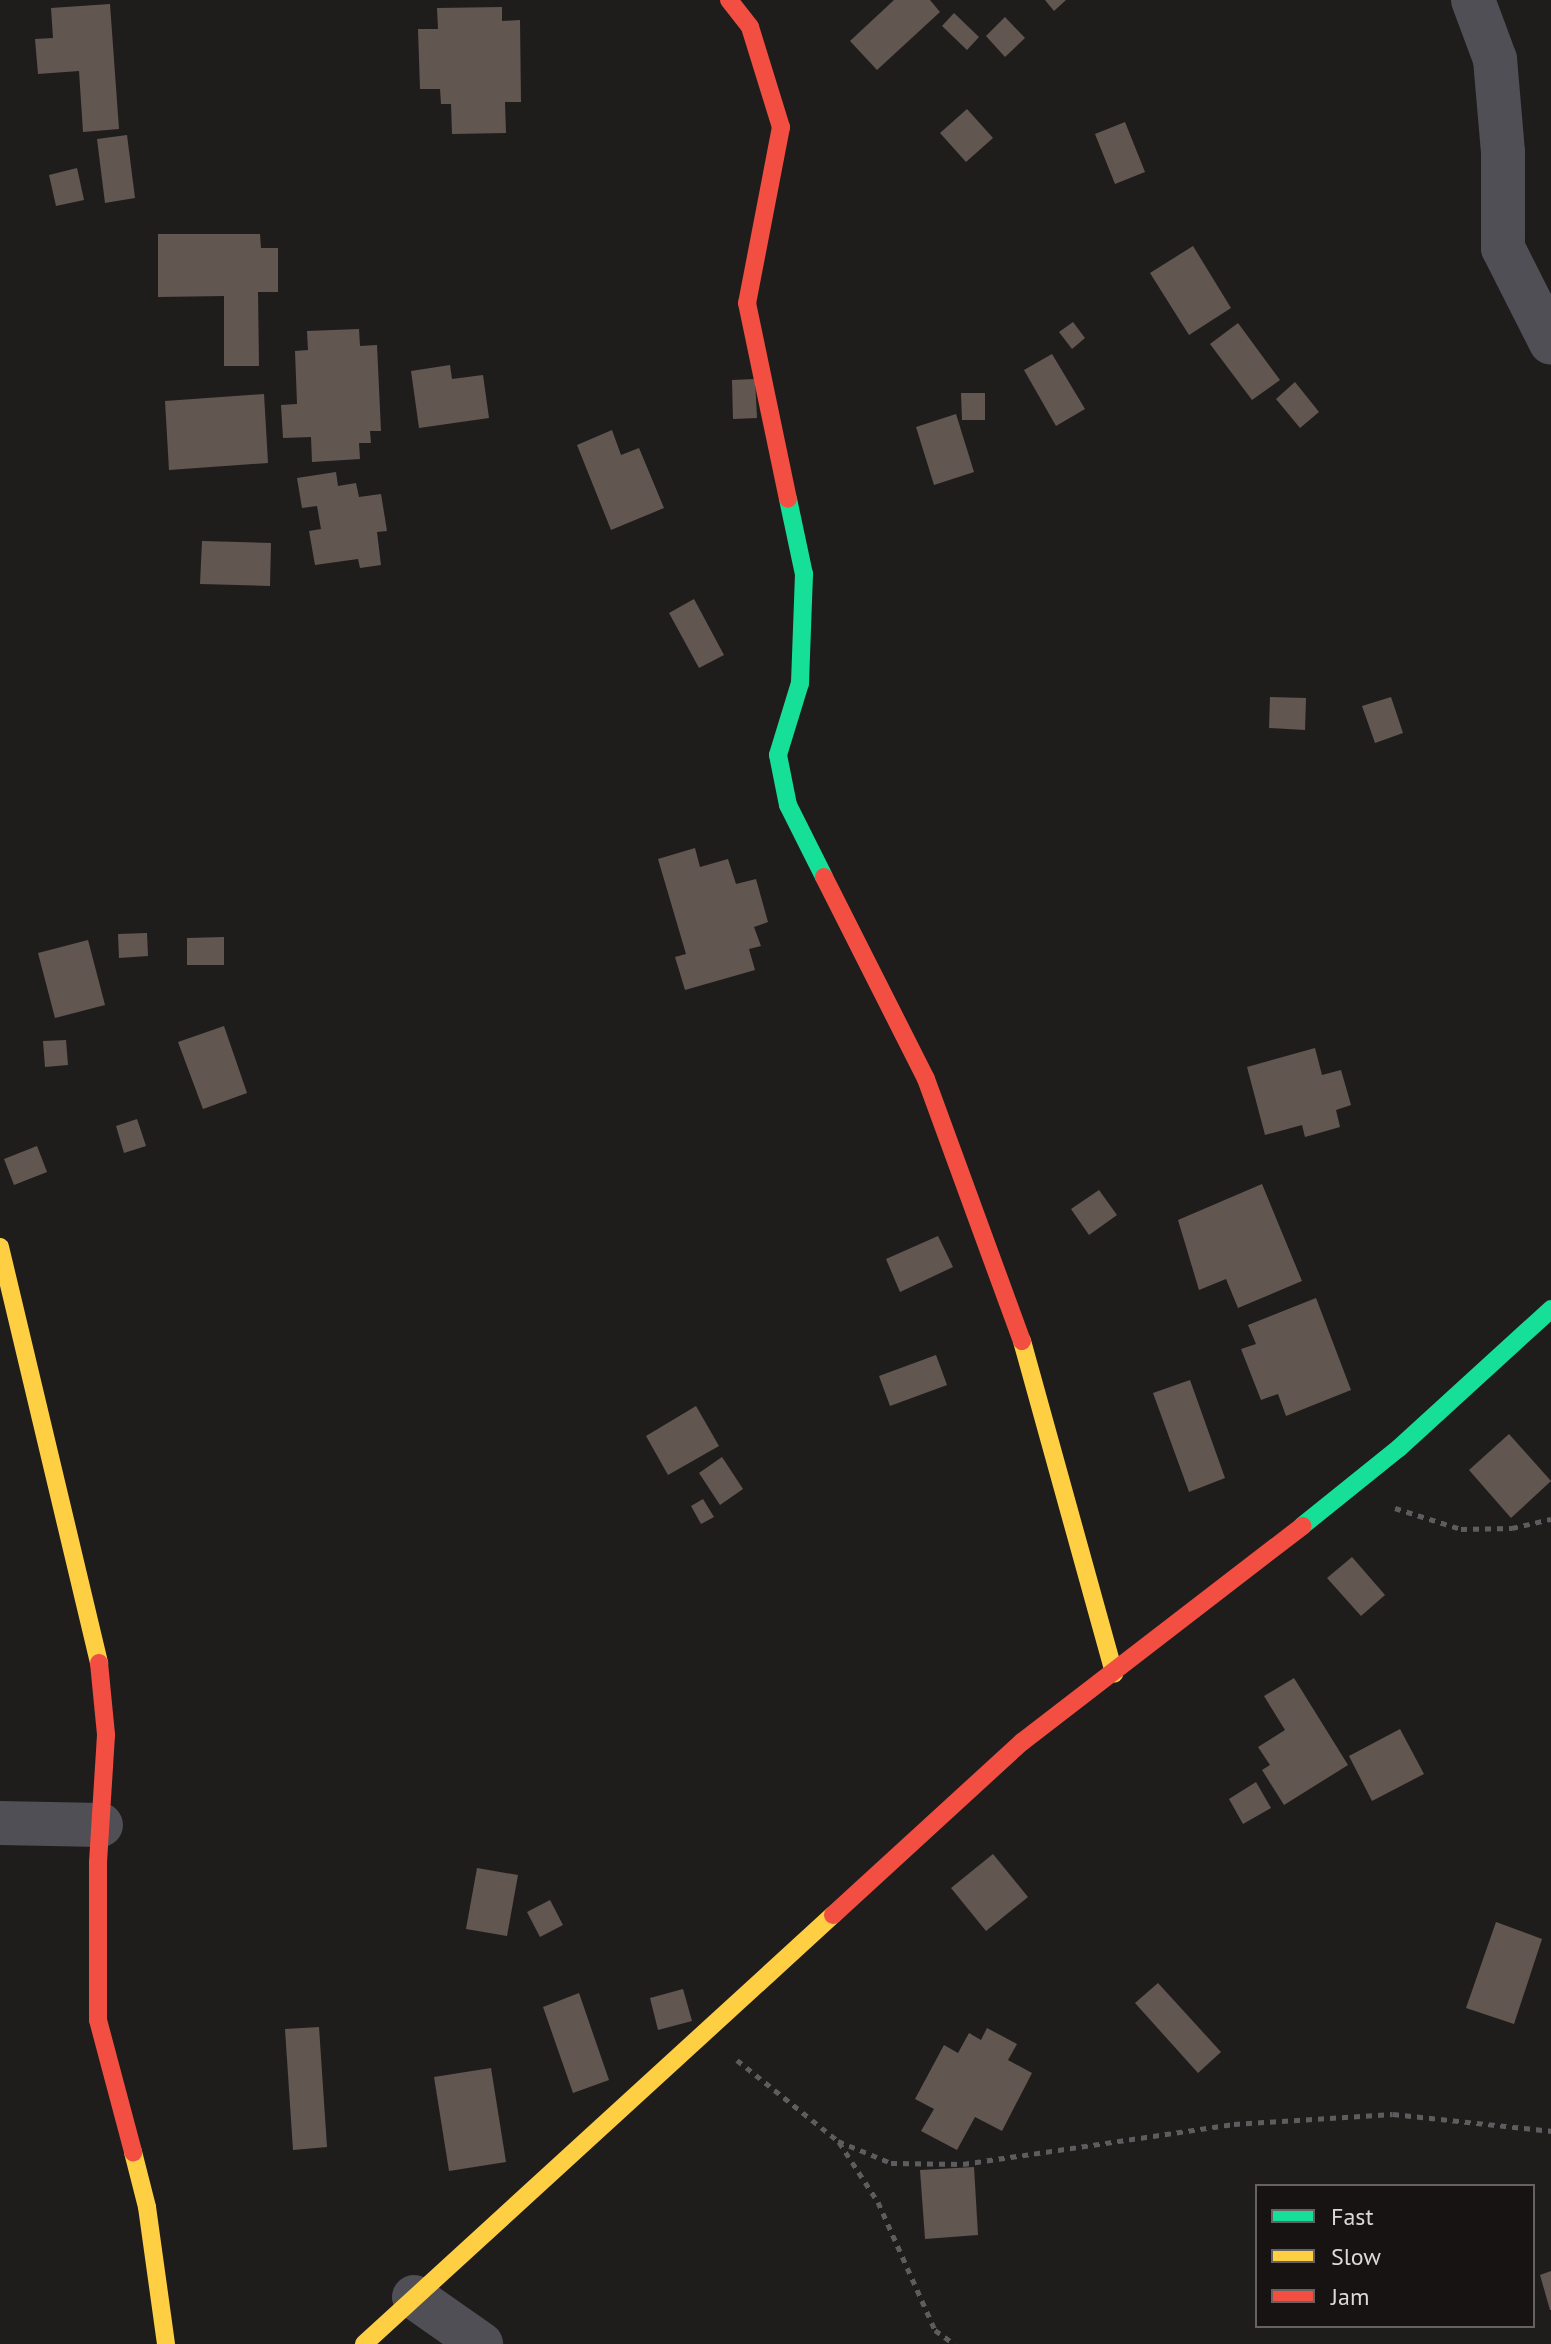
<!DOCTYPE html>
<html>
<head>
<meta charset="utf-8">
<style>
  body { margin:0 }
  #map { position:relative; width:1551px; height:2344px; overflow:hidden; background:#1f1d1c; font-family:"PT Sans",sans-serif }
  div>[style] { position:absolute }
  .building>* { inset:0; background:#625651 }
  .path>* { height:5px; margin-top:-2.5px; transform-origin:0; background:repeating-linear-gradient(90deg,#5d5d60 0 6px,transparent 0 12px) }
  .street>* { height:44px; margin:-22px; padding:0 22px; transform-origin:22px; border-radius:22px; background:#4f4f55 }
  .fast>* { height:18px; margin:-9px; padding:0 9px; transform-origin:9px; border-radius:9px; background:#16e098 }
  .slow>* { height:18px; margin:-9px; padding:0 9px; transform-origin:9px; border-radius:9px; background:#ffcf43 }
  .jam>* { height:18px; margin:-9px; padding:0 9px; transform-origin:9px; border-radius:9px; background:#f24e42 }
  span { translate:-50% -50%; white-space:nowrap; text-align:center; line-height:1.15; -webkit-text-stroke:8px #161312; paint-order:stroke }
  .legend { position:absolute; left:1255px; top:2184px; width:280px; height:144px; box-sizing:border-box; background:#161312; border:2px solid #656261; margin:0; padding:10px 14px; list-style:none; font-size:24px; color:#dbd9d8 }
  .legend li { display:flex; align-items:center; gap:16px; height:40px }
  .legend b { width:40px; border:2px solid #656261 }
</style>
</head>
<body>
<div id="map">
  <div class="building">
    <div style="clip-path:polygon(894px 0,930px 0,940px 12px,877px 70px,850px 41px)"></div>
    <div style="clip-path:polygon(1045px 0,1066px 0,1054px 11px)"></div>
    <div style="clip-path:polygon(110px 4px,119px 129px,83px 132px,79px 71px,38px 74px,35px 39px,53px 38px,51px 8px)"></div>
    <div style="clip-path:polygon(502px 7px,502px 21px,520px 20px,521px 102px,505px 102px,506px 133px,452px 134px,451px 104px,441px 104px,440px 89px,420px 89px,418px 29px,438px 29px,437px 8px)"></div>
    <div style="clip-path:polygon(954px 13px,979px 37px,967px 50px,942px 26px)"></div>
    <div style="clip-path:polygon(1005px 17px,1025px 38px,1005px 57px,986px 36px)"></div>
    <div style="clip-path:polygon(967px 109px,993px 138px,966px 162px,940px 133px)"></div>
    <div style="clip-path:polygon(1125px 122px,1145px 172px,1115px 184px,1095px 134px)"></div>
    <div style="clip-path:polygon(127px 135px,135px 198px,105px 203px,97px 139px)"></div>
    <div style="clip-path:polygon(77px 168px,84px 200px,56px 206px,49px 175px)"></div>
    <div style="clip-path:polygon(158px 234px,260px 234px,261px 248px,278px 248px,278px 292px,258px 292px,259px 366px,224px 366px,224px 296px,158px 297px)"></div>
    <div style="clip-path:polygon(1193px 246px,1231px 308px,1189px 335px,1150px 273px)"></div>
    <div style="clip-path:polygon(1073px 322px,1085px 338px,1072px 349px,1059px 332px)"></div>
    <div style="clip-path:polygon(1238px 323px,1280px 380px,1252px 400px,1210px 344px)"></div>
    <div style="clip-path:polygon(359px 329px,360px 346px,377px 345px,381px 431px,370px 431px,371px 443px,359px 443px,360px 459px,312px 462px,311px 437px,283px 438px,281px 405px,297px 404px,295px 351px,308px 350px,307px 331px)"></div>
    <div style="clip-path:polygon(1052px 354px,1085px 409px,1056px 426px,1024px 370px)"></div>
    <div style="clip-path:polygon(450px 365px,452px 379px,483px 375px,489px 418px,419px 428px,411px 371px)"></div>
    <div style="clip-path:polygon(755px 379px,757px 418px,733px 419px,732px 380px)"></div>
    <div style="clip-path:polygon(1295px 382px,1319px 412px,1300px 428px,1276px 399px)"></div>
    <div style="clip-path:polygon(961px 393px,985px 393px,985px 420px,962px 420px)"></div>
    <div style="clip-path:polygon(264px 394px,268px 463px,169px 470px,165px 401px)"></div>
    <div style="clip-path:polygon(956px 414px,974px 472px,934px 485px,916px 427px)"></div>
    <div style="clip-path:polygon(612px 430px,621px 455px,639px 448px,664px 508px,611px 530px,577px 445px)"></div>
    <div style="clip-path:polygon(336px 472px,338px 486px,356px 483px,359px 497px,381px 494px,387px 531px,377px 532px,381px 565px,360px 568px,358px 559px,315px 565px,309px 531px,321px 529px,317px 506px,302px 508px,297px 478px)"></div>
    <div style="clip-path:polygon(202px 541px,271px 543px,270px 586px,200px 584px)"></div>
    <div style="clip-path:polygon(694px 599px,724px 655px,699px 668px,669px 613px)"></div>
    <div style="clip-path:polygon(1270px 697px,1306px 698px,1305px 730px,1269px 728px)"></div>
    <div style="clip-path:polygon(1391px 697px,1403px 733px,1375px 743px,1362px 706px)"></div>
    <div style="clip-path:polygon(695px 848px,700px 867px,728px 859px,736px 884px,756px 879px,768px 922px,754px 927px,761px 946px,749px 949px,755px 970px,685px 990px,675px 957px,686px 954px,658px 859px)"></div>
    <div style="clip-path:polygon(147px 933px,148px 956px,119px 958px,118px 934px)"></div>
    <div style="clip-path:polygon(224px 937px,224px 965px,187px 965px,187px 938px)"></div>
    <div style="clip-path:polygon(88px 940px,105px 1005px,55px 1018px,38px 953px)"></div>
    <div style="clip-path:polygon(224px 1026px,247px 1093px,203px 1109px,178px 1042px)"></div>
    <div style="clip-path:polygon(66px 1040px,68px 1065px,45px 1067px,43px 1041px)"></div>
    <div style="clip-path:polygon(1315px 1048px,1322px 1075px,1341px 1070px,1351px 1105px,1336px 1110px,1340px 1127px,1305px 1137px,1302px 1125px,1265px 1135px,1247px 1067px)"></div>
    <div style="clip-path:polygon(137px 1119px,146px 1146px,124px 1153px,116px 1126px)"></div>
    <div style="clip-path:polygon(37px 1146px,47px 1172px,14px 1185px,4px 1159px)"></div>
    <div style="clip-path:polygon(1262px 1184px,1302px 1281px,1238px 1308px,1226px 1279px,1199px 1290px,1178px 1220px)"></div>
    <div style="clip-path:polygon(1099px 1190px,1117px 1215px,1089px 1235px,1071px 1209px)"></div>
    <div style="clip-path:polygon(938px 1236px,953px 1267px,900px 1292px,886px 1259px)"></div>
    <div style="clip-path:polygon(1316px 1298px,1351px 1390px,1286px 1416px,1278px 1394px,1261px 1400px,1241px 1349px,1256px 1344px,1248px 1325px)"></div>
    <div style="clip-path:polygon(936px 1355px,947px 1385px,890px 1406px,879px 1376px)"></div>
    <div style="clip-path:polygon(1190px 1380px,1225px 1478px,1189px 1492px,1153px 1393px)"></div>
    <div style="clip-path:polygon(696px 1406px,719px 1446px,668px 1475px,646px 1436px)"></div>
    <div style="clip-path:polygon(1509px 1434px,1551px 1481px,1511px 1518px,1469px 1470px)"></div>
    <div style="clip-path:polygon(722px 1457px,743px 1489px,720px 1505px,699px 1473px)"></div>
    <div style="clip-path:polygon(703px 1499px,714px 1517px,701px 1524px,691px 1506px)"></div>
    <div style="clip-path:polygon(1352px 1557px,1385px 1595px,1361px 1616px,1327px 1578px)"></div>
    <div style="clip-path:polygon(1294px 1678px,1348px 1765px,1284px 1805px,1262px 1770px,1270px 1765px,1258px 1747px,1285px 1730px,1264px 1696px)"></div>
    <div style="clip-path:polygon(1400px 1729px,1424px 1774px,1372px 1801px,1349px 1756px)"></div>
    <div style="clip-path:polygon(1256px 1782px,1271px 1808px,1243px 1824px,1229px 1799px)"></div>
    <div style="clip-path:polygon(993px 1854px,1028px 1897px,986px 1931px,951px 1888px)"></div>
    <div style="clip-path:polygon(477px 1868px,518px 1875px,507px 1936px,466px 1929px)"></div>
    <div style="clip-path:polygon(550px 1900px,563px 1925px,540px 1937px,527px 1912px)"></div>
    <div style="clip-path:polygon(1496px 1922px,1542px 1939px,1514px 2024px,1466px 2008px)"></div>
    <div style="clip-path:polygon(1158px 1983px,1221px 2052px,1198px 2073px,1135px 2003px)"></div>
    <div style="clip-path:polygon(683px 1989px,692px 2021px,658px 2030px,650px 1998px)"></div>
    <div style="clip-path:polygon(579px 1993px,609px 2080px,573px 2093px,543px 2007px)"></div>
    <div style="clip-path:polygon(319px 2027px,327px 2147px,293px 2150px,285px 2029px)"></div>
    <div style="clip-path:polygon(987px 2028px,1017px 2044px,1008px 2060px,1032px 2073px,1002px 2131px,975px 2117px,957px 2150px,921px 2131px,934px 2109px,915px 2099px,944px 2045px,958px 2053px,969px 2033px,981px 2040px)"></div>
    <div style="clip-path:polygon(491px 2068px,506px 2162px,449px 2171px,434px 2077px)"></div>
    <div style="clip-path:polygon(974px 2167px,978px 2235px,925px 2239px,920px 2170px)"></div>
    <div style="clip-path:polygon(1551px 2271px,1551px 2310px,1550px 2310px,1540px 2275px)"></div>
  </div>
  <div class="path">
    <div style="left:1395px;top:1508px;width:69px;rotate:17.7deg"></div>
    <div style="left:1461px;top:1529px;width:51px;rotate:-1.1deg"></div>
    <div style="left:1512px;top:1528px;width:40px;rotate:-13deg"></div>
    <div style="left:737px;top:2060px;width:129px;rotate:38.7deg"></div>
    <div style="left:838px;top:2141px;width:57px;rotate:22.5deg"></div>
    <div style="left:891px;top:2163px;width:72px;rotate:0.8deg"></div>
    <div style="left:963px;top:2164px;width:274px;rotate:-8.4deg"></div>
    <div style="left:1234px;top:2124px;width:159px;rotate:-3.6deg"></div>
    <div style="left:1393px;top:2114px;width:159px;rotate:6.1deg"></div>
    <div style="left:839px;top:2142px;width:72px;rotate:57deg"></div>
    <div style="left:878px;top:2202px;width:140px;rotate:66deg"></div>
    <div style="left:935px;top:2330px;width:24px;rotate:36deg"></div>
  </div>
  <div class="street">
    <div style="left:1473px;top:0;width:63px;rotate:69.6deg"></div>
    <div style="left:1495px;top:59px;width:93px;rotate:85.1deg"></div>
    <div style="left:1503px;top:152px;width:96px;rotate:90deg"></div>
    <div style="left:1503px;top:248px;width:106px;rotate:63.2deg"></div>
    <div style="left:0;top:1823px;width:101px;rotate:1.1deg"></div>
    <div style="left:414px;top:2297px;width:82px;rotate:35deg"></div>
  </div>
  <div class="fast">
    <div style="left:788px;top:499px;width:77px;rotate:78deg"></div>
    <div style="left:804px;top:574px;width:109px;rotate:92.1deg"></div>
    <div style="left:800px;top:683px;width:75px;rotate:107deg"></div>
    <div style="left:778px;top:755px;width:51px;rotate:78.7deg"></div>
    <div style="left:788px;top:805px;width:80px;rotate:63.4deg"></div>
    <div style="left:1302px;top:1526px;width:124px;rotate:-38.8deg"></div>
    <div style="left:1399px;top:1448px;width:206px;rotate:-42.4deg"></div>
  </div>
  <div class="slow">
    <div style="left:0;top:1247px;width:428px;rotate:76.6deg"></div>
    <div style="left:1022px;top:1341px;width:345px;rotate:74.5deg"></div>
    <div style="left:133px;top:2152px;width:57px;rotate:75.7deg"></div>
    <div style="left:147px;top:2207px;width:138px;rotate:82.1deg"></div>
    <div style="left:364px;top:2344px;width:636px;rotate:-42.45deg"></div>
  </div>
  <div class="jam">
    <div style="left:729px;top:0;width:34px;rotate:52deg"></div>
    <div style="left:750px;top:27px;width:105px;rotate:72.8deg"></div>
    <div style="left:781px;top:127px;width:179px;rotate:100.9deg"></div>
    <div style="left:747px;top:303px;width:200px;rotate:78.2deg"></div>
    <div style="left:824px;top:877px;width:226px;rotate:63.2deg"></div>
    <div style="left:926px;top:1079px;width:279px;rotate:69.9deg"></div>
    <div style="left:99px;top:1663px;width:72px;rotate:84.4deg"></div>
    <div style="left:106px;top:1735px;width:128px;rotate:93.6deg"></div>
    <div style="left:98px;top:1863px;width:157px;rotate:90deg"></div>
    <div style="left:98px;top:2020px;width:137px;rotate:75.1deg"></div>
    <div style="left:833px;top:1915px;width:256px;rotate:-42.5deg"></div>
    <div style="left:1022px;top:1742px;width:354px;rotate:-37.6deg"></div>
  </div>
  <ul class="legend">
  <li><b style="height:10px;background:#16e098"></b>Fast</li>
  <li><b style="height:10px;background:#ffcf43"></b>Slow</li>
  <li><b style="height:10px;background:#f24e42"></b>Jam</li>
  </ul>
</div>
</body>
</html>
